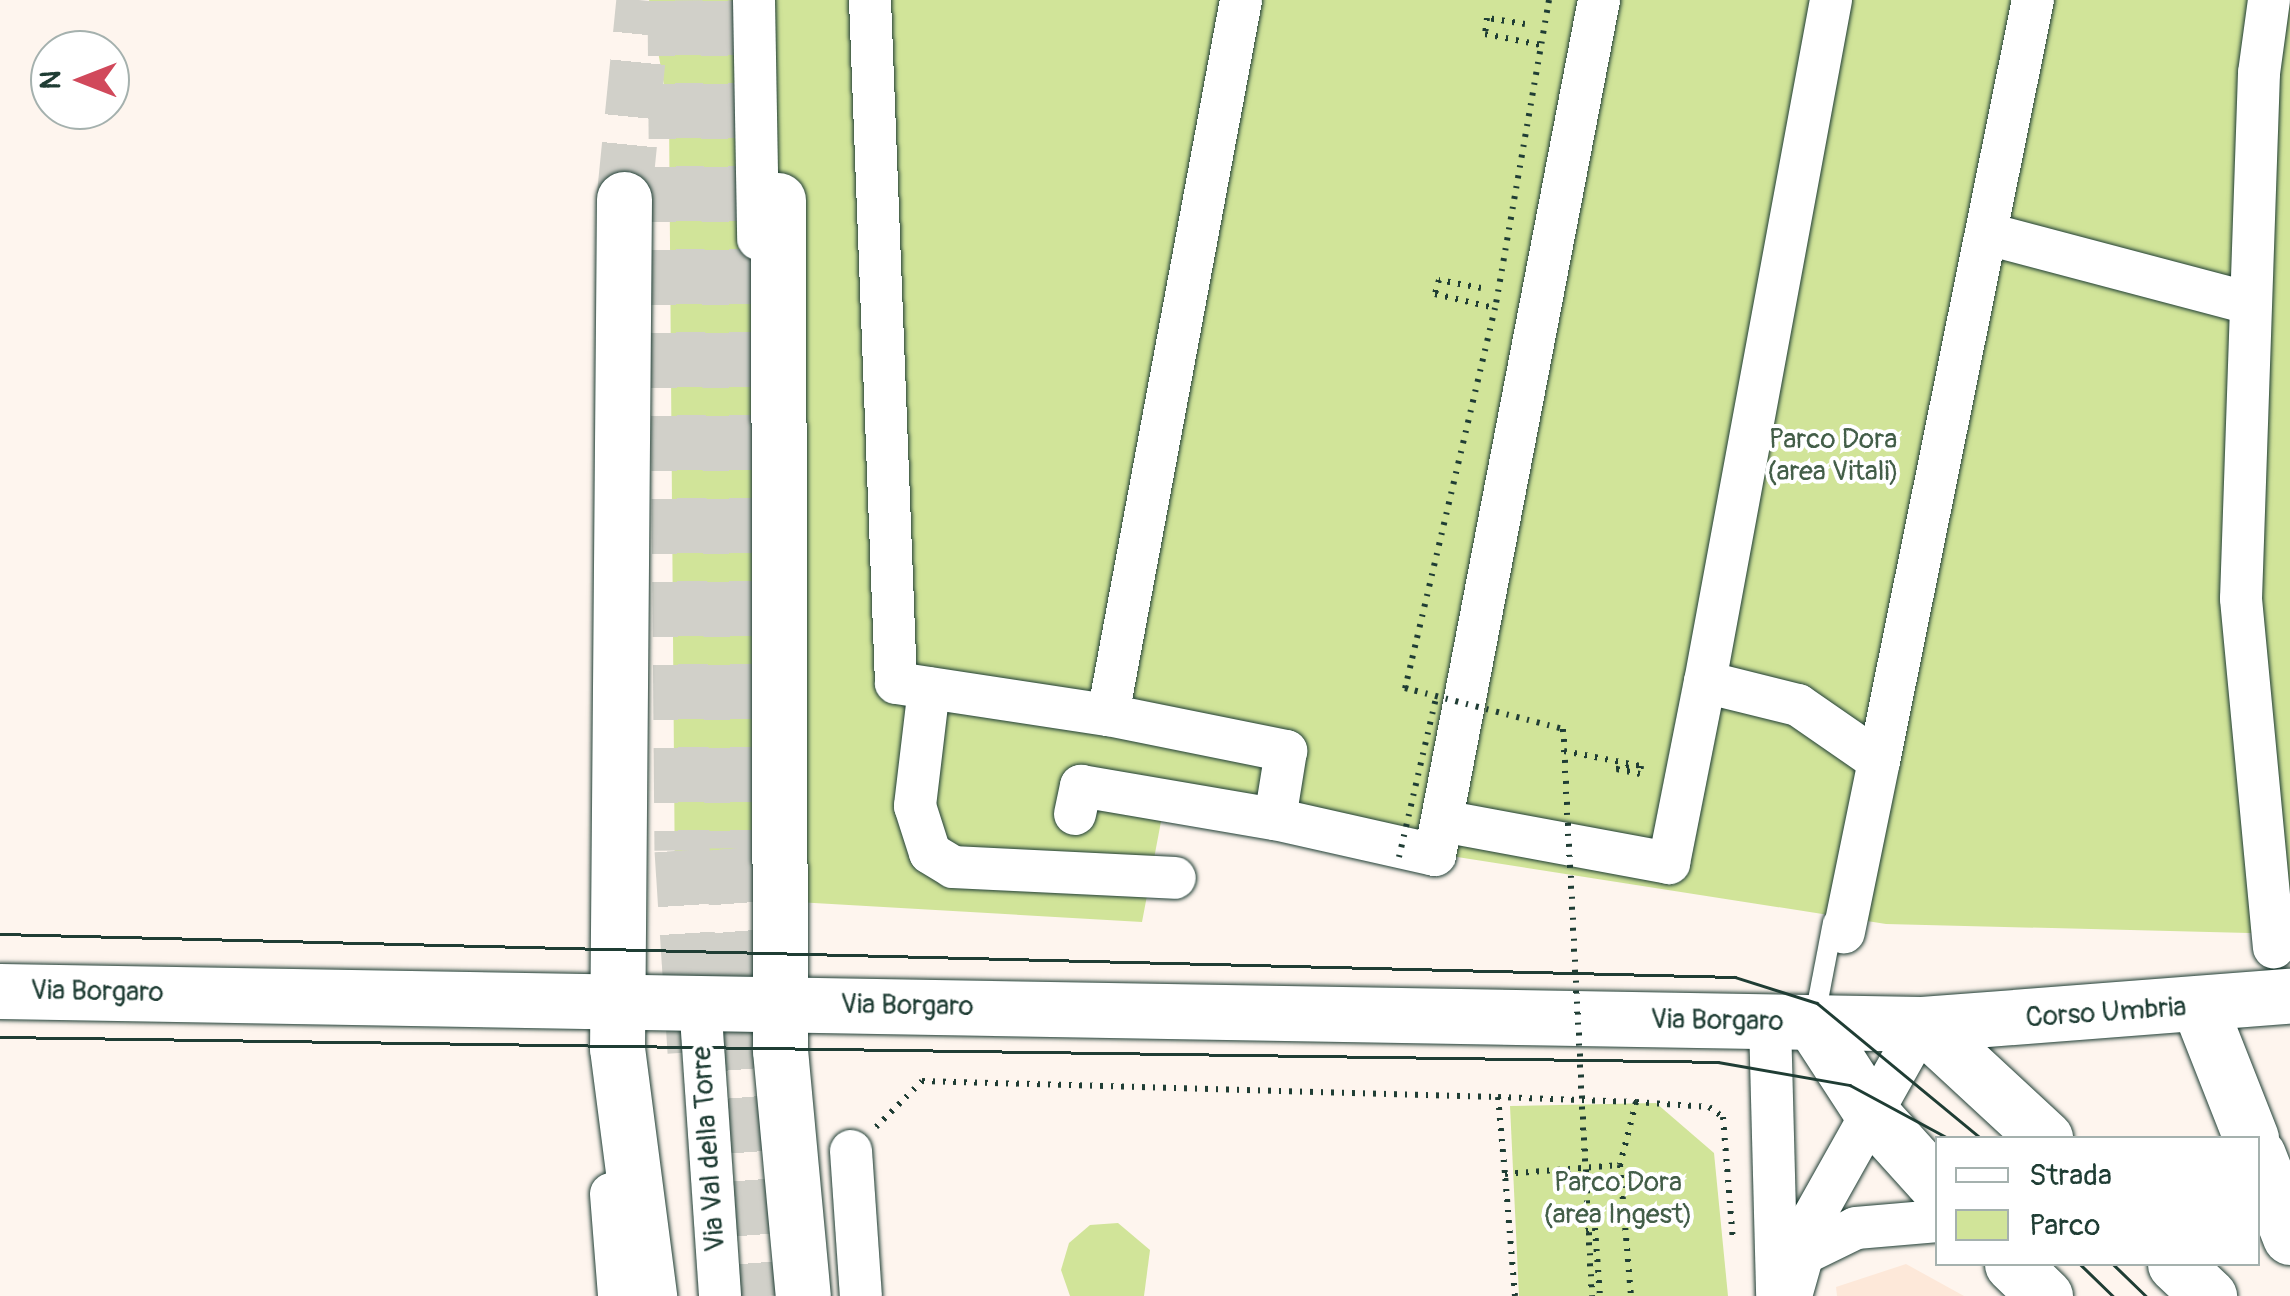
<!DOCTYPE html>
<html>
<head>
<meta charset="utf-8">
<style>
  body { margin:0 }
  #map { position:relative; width:2290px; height:1296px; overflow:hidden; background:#fef5ee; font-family:Pangolin,sans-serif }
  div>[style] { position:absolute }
  .built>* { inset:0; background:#fde8d9 }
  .green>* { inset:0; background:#d1e499 }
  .secondary-tunnel>* { height:55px; margin-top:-27.5px; transform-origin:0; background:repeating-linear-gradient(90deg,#d1d0c9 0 55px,transparent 0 83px) }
  .path>* { height:6px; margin-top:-3px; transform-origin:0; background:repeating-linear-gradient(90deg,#1f3d34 0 2.5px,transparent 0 10.5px) }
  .roads { filter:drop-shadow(0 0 2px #1f3d34) drop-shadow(0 0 2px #1f3d34) }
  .lane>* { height:20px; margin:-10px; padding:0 10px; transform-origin:10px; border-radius:10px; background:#fff }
  .street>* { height:42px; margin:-21px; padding:0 21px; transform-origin:21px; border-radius:21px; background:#fff }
  .secondary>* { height:55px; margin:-27.5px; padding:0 27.5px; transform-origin:27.5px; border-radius:27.5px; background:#fff }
  .tram>* { height:2.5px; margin:-1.25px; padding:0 1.25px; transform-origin:1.25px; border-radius:1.25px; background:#1f3d34 }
  .path-bridge>* { height:6px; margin-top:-3px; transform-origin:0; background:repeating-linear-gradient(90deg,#1f3d34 0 2.5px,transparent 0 10.5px) }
  span { translate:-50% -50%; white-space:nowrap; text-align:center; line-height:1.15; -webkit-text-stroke:8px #fff; paint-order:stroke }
  .park-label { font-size:28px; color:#435e48 }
  .street-label { font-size:28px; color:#1f3d34 }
  .legend { position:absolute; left:1935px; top:1136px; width:325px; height:130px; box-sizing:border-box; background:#fff; border:2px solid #a5b1ae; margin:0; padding:12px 18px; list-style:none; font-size:30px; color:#1f3d34 }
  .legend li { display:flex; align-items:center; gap:20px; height:50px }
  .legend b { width:50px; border:2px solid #a5b1ae }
  .north { position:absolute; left:30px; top:30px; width:100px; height:100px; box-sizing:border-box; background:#fff; border:2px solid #a5b1ae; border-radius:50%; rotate:270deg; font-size:28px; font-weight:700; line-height:40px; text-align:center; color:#1f3d34 }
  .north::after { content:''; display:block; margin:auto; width:35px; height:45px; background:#d1495b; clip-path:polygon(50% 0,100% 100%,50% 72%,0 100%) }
</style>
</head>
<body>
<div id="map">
  <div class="built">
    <div style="clip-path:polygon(1906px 1264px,1964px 1296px,1837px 1296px,1836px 1287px)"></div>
  </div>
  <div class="green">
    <div style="clip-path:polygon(649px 0,2290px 0,2290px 934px,1886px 924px,1163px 811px,1142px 922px,675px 895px,669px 114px)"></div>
    <div style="clip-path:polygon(1656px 1103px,1714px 1153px,1728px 1296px,1519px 1296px,1510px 1106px)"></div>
    <div style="clip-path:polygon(1118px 1223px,1150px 1250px,1144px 1296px,1070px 1296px,1061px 1270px,1069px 1243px,1090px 1225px)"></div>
  </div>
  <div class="secondary-tunnel">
    <div style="left:675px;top:0;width:850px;rotate:89.53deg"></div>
    <div style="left:682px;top:850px;width:202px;rotate:86.3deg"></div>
    <div style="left:728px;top:0;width:848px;rotate:89.73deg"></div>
    <div style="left:732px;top:848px;width:449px;rotate:85.5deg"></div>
    <div style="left:624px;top:199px;width:200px;rotate:-84.3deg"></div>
  </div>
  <div class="path">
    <div style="left:1525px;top:24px;width:38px;rotate:-171deg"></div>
    <div style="left:1487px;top:18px;width:16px;rotate:97deg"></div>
    <div style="left:1485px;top:34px;width:57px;rotate:11.1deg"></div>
    <div style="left:1481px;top:288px;width:43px;rotate:-169.2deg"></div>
    <div style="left:1439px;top:280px;width:15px;rotate:106deg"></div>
    <div style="left:1435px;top:294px;width:62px;rotate:13.1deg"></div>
    <div style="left:1564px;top:751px;width:78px;rotate:11deg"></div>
    <div style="left:1641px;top:766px;width:8px;rotate:97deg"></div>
    <div style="left:1640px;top:774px;width:25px;rotate:-168deg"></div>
    <div style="left:1616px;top:769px;width:19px;rotate:-6deg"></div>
    <div style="left:1498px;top:1097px;width:138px;rotate:2.1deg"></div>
    <div style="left:1636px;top:1102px;width:65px;rotate:104.3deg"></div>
    <div style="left:1636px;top:1102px;width:73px;rotate:3.9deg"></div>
    <div style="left:1709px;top:1107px;width:17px;rotate:36deg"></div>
    <div style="left:1723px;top:1117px;width:123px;rotate:85.4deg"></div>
    <div style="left:876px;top:1127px;width:65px;rotate:-45deg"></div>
    <div style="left:922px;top:1081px;width:576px;rotate:1.59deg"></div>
    <div style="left:1498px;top:1097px;width:77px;rotate:84.8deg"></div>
    <div style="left:1586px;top:1231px;width:9px;rotate:-18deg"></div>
    <div style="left:1595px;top:1228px;width:68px;rotate:85.8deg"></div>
    <div style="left:1515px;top:1296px;width:122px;rotate:-94.7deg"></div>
    <div style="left:1505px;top:1174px;width:115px;rotate:-4.5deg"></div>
    <div style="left:1620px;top:1165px;width:131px;rotate:85.2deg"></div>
  </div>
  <div class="roads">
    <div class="lane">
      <div style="left:1814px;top:1021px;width:101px;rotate:-79.1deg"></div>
    </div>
    <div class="street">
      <div style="left:754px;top:0;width:239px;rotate:89deg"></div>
      <div style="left:870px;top:0;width:683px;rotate:87.82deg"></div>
      <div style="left:896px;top:683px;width:214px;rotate:8.6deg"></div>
      <div style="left:1108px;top:715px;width:727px;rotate:-79.46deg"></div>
      <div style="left:1831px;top:0;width:694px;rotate:100.47deg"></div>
      <div style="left:1705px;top:682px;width:96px;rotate:13.9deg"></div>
      <div style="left:1798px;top:705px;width:98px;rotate:34.7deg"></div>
      <div style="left:1879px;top:761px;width:175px;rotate:101.6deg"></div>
      <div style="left:2269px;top:0;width:74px;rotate:97.8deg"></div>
      <div style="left:2259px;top:73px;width:526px;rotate:91.96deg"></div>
      <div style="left:2241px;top:599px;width:350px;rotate:84.6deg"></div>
      <div style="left:1988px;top:234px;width:271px;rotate:14.8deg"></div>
      <div style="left:929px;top:688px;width:119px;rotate:96.8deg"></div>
      <div style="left:915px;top:806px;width:49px;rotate:72.3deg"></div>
      <div style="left:930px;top:853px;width:27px;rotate:31deg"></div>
      <div style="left:953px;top:867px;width:222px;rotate:2.8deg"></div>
      <div style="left:1108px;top:715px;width:182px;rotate:11.4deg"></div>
      <div style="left:1286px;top:751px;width:69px;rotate:99.2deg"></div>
      <div style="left:1275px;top:819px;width:164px;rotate:12.7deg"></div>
      <div style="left:1435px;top:855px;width:871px;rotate:-79.14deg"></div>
      <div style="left:1879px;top:761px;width:776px;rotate:-78.56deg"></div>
      <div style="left:1075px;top:814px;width:29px;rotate:-78deg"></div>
      <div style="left:1081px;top:786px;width:197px;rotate:9.7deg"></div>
      <div style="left:1442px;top:821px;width:231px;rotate:10.5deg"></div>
      <div style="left:1669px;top:863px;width:185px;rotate:-78.8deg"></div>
      <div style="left:700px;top:1002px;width:295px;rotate:86.1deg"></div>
      <div style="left:1770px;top:1022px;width:274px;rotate:88.5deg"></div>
      <div style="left:851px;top:1151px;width:145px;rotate:86.1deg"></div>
      <div style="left:611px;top:1194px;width:102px;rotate:85.5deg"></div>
      <div style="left:1801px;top:1255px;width:61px;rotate:-26.1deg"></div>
      <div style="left:1856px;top:1228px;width:82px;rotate:-4.9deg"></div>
      <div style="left:1791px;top:1296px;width:81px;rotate:-74.2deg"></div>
      <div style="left:1813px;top:1218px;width:223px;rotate:-60.7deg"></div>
    </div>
    <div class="secondary">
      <div style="left:624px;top:199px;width:849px;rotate:90.47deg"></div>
      <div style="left:617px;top:1048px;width:250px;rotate:82.6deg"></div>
      <div style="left:778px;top:200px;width:850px;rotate:89.87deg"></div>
      <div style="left:780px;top:1050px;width:247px;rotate:84.7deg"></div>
      <div style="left:0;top:991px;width:1922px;rotate:0.98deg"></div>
      <div style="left:1922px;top:1024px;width:369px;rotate:-4.4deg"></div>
      <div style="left:2199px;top:1006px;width:142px;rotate:68.5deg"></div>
      <div style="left:1813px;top:1023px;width:110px;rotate:56.9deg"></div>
      <div style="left:1873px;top:1115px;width:97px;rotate:47.9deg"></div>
      <div style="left:1922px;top:1024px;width:168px;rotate:42.8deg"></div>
      <div style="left:2258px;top:1155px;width:88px;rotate:68.7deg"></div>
      <div style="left:2012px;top:1264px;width:46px;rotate:44.1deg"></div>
      <div style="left:2175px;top:1264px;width:47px;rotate:43.3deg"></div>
    </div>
  </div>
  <div class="tram">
    <div style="left:0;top:934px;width:1736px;rotate:1.42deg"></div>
    <div style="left:1735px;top:977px;width:86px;rotate:17.6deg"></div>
    <div style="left:1817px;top:1003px;width:212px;rotate:39.5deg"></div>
    <div style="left:0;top:1037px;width:1718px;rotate:0.83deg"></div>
    <div style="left:1718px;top:1062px;width:134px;rotate:9.9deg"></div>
    <div style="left:1850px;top:1085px;width:111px;rotate:28.4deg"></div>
    <div style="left:2080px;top:1264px;width:46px;rotate:44.1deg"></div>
    <div style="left:2113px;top:1264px;width:46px;rotate:44.1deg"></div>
  </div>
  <div class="path-bridge">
    <div style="left:1549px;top:0;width:313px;rotate:99.9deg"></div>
    <div style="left:1495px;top:308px;width:391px;rotate:103.3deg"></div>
    <div style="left:1405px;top:688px;width:163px;rotate:14.5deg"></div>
    <div style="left:1563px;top:729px;width:568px;rotate:87.07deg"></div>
    <div style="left:1399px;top:857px;width:167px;rotate:-76.9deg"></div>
  </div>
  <div class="park-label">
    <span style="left:1833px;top:456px">Parco Dora<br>(area Vitali)</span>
    <span style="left:1618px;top:1199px">Parco Dora<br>(area Ingest)</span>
  </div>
  <div class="street-label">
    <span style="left:97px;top:992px;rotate:1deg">Via Borgaro</span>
    <span style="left:907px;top:1006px;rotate:1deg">Via Borgaro</span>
    <span style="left:2106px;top:1013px;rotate:-4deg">Corso Umbria</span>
    <span style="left:1717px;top:1021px;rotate:1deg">Via Borgaro</span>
    <span style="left:709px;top:1149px;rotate:-94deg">Via Val della Torre</span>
  </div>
  <ul class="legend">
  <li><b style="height:12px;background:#fff"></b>Strada</li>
  <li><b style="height:28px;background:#d1e499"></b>Parco</li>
  </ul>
  <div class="north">N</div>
</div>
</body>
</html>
